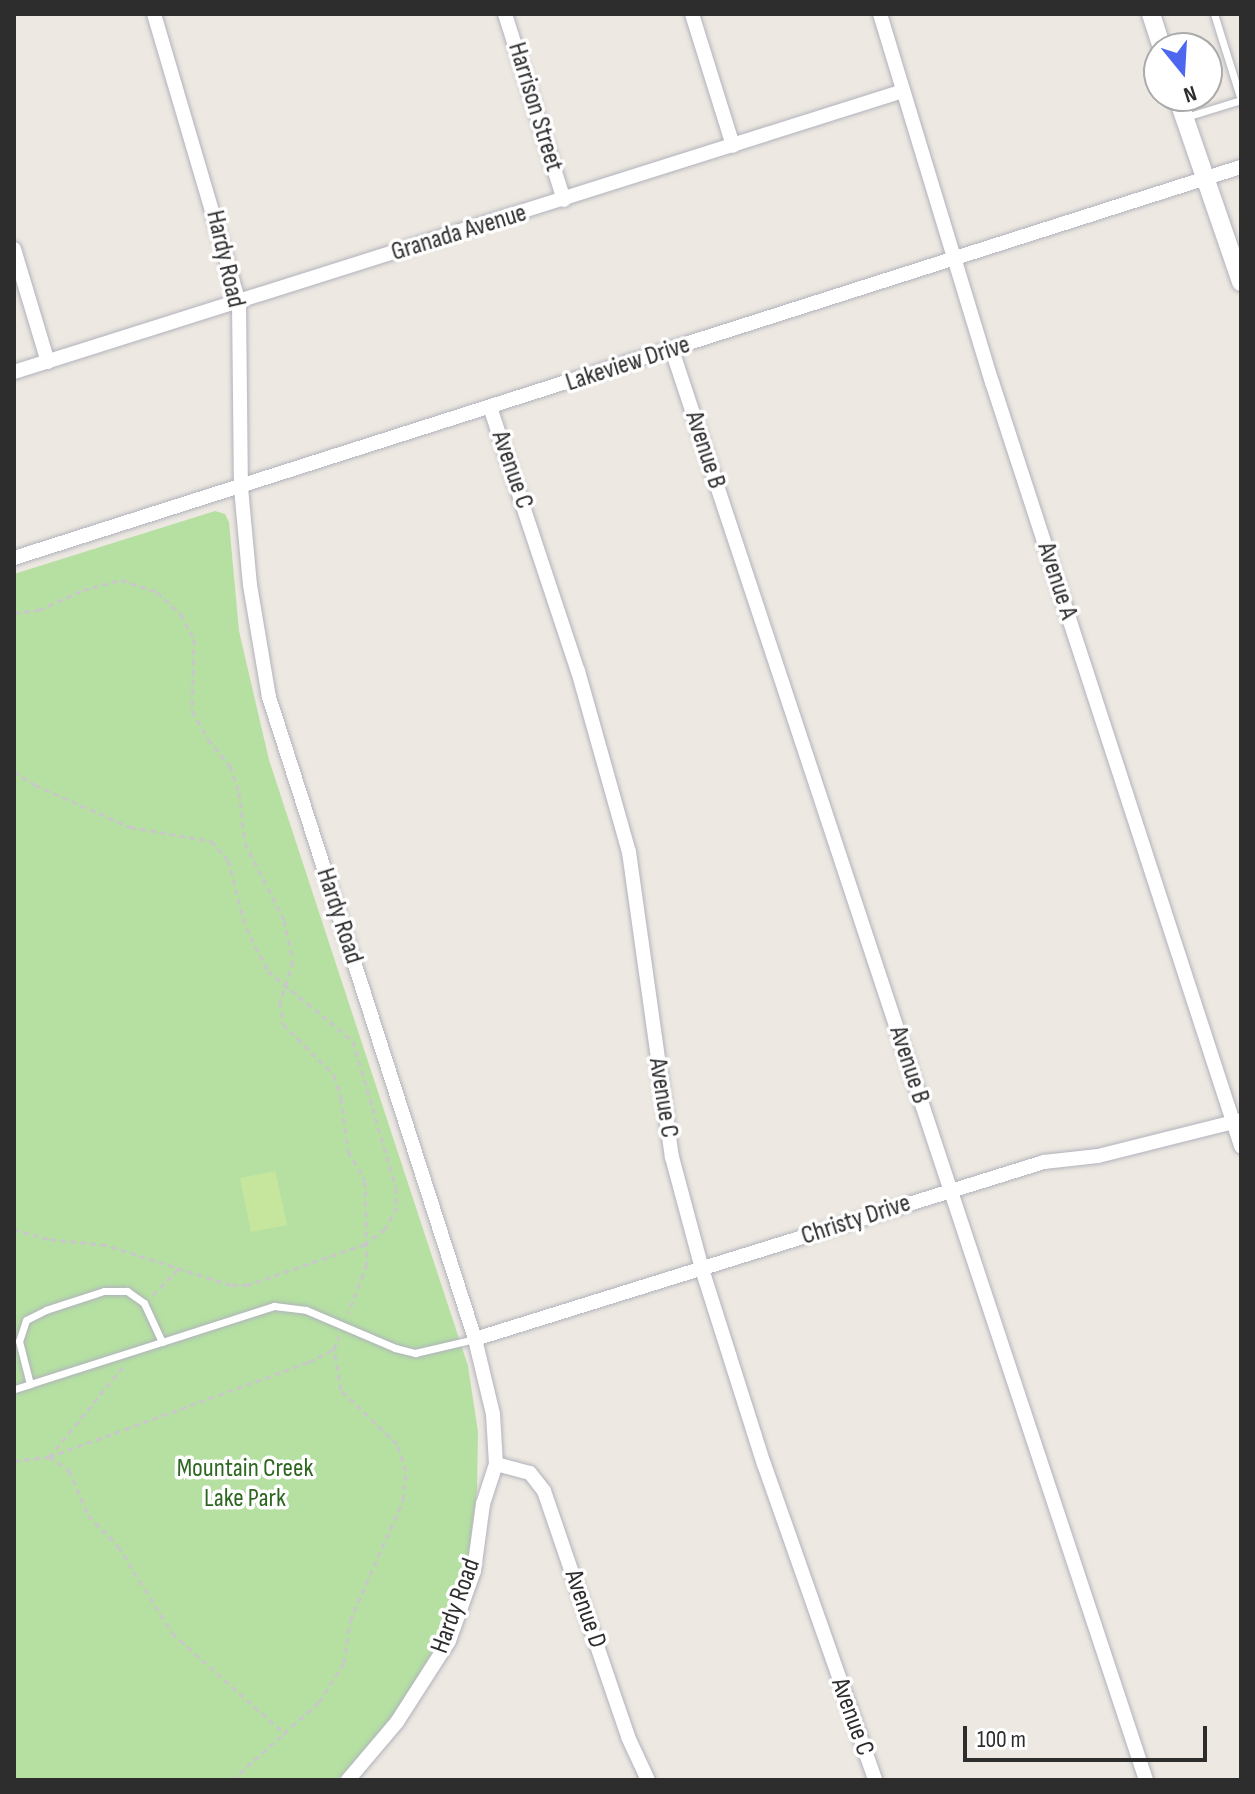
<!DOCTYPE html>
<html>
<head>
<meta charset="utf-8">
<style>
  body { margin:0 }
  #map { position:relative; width:1255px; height:1794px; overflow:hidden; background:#ede8e1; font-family:"Sofia Sans Condensed",sans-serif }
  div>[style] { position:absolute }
  .green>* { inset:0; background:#b5e0a2 }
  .pitch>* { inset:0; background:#c6e69e }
  .path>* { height:3px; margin-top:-1.5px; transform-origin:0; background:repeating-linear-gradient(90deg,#c8c8c8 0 6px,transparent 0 10px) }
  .roads { filter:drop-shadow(0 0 2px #b1b2bc) drop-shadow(0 0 2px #b1b2bc) }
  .service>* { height:7px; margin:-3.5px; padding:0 3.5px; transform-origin:3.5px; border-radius:3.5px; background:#fff }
  .minor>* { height:14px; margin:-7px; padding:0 7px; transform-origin:7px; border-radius:7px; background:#fff }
  .tertiary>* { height:18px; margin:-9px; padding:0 9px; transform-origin:9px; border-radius:9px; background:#fff }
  span { translate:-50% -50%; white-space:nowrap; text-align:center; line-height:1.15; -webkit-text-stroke:7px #fff; paint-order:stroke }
  .street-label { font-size:26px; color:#2d2d2d }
  .park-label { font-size:26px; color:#2d6720 }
  .frame { position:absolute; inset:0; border:16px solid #2d2d2d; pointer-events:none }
  .north { position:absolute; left:1143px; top:32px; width:80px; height:80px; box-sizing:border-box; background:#fff; border:2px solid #ababab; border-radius:50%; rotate:162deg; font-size:22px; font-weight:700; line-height:32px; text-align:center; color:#2d2d2d }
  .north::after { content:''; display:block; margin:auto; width:28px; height:36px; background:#4d68ee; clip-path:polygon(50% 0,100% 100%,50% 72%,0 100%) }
  .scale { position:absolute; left:963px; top:1726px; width:244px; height:36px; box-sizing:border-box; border:4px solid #2d2d2d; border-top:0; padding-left:10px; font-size:24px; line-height:28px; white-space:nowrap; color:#2d2d2d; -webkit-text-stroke:6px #fff; paint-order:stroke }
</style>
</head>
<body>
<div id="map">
  <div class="green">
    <div style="clip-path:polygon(215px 511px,225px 514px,229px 522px,239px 631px,269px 760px,468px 1366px,478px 1432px,477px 1490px,467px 1567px,443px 1633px,391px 1723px,337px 1780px,14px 1780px,14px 574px)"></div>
  </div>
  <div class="pitch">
    <div style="clip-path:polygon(275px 1171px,287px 1225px,251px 1232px,240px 1178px)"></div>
  </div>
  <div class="path">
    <div style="left:14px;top:613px;width:25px;rotate:-7deg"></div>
    <div style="left:39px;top:610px;width:48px;rotate:-24.4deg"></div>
    <div style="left:83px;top:590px;width:39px;rotate:-15deg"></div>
    <div style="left:121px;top:580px;width:38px;rotate:18deg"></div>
    <div style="left:157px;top:592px;width:33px;rotate:43deg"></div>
    <div style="left:181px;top:614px;width:28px;rotate:63deg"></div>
    <div style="left:194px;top:639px;width:72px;rotate:91.6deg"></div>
    <div style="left:192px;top:711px;width:32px;rotate:60deg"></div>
    <div style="left:208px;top:739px;width:35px;rotate:51deg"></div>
    <div style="left:230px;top:766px;width:28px;rotate:71deg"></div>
    <div style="left:239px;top:792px;width:51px;rotate:83.3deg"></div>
    <div style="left:245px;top:843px;width:86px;rotate:63.1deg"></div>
    <div style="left:284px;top:920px;width:42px;rotate:77.6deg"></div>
    <div style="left:293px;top:961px;width:43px;rotate:107.6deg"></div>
    <div style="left:280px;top:1002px;width:22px;rotate:82deg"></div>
    <div style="left:283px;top:1024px;width:72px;rotate:45deg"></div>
    <div style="left:334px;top:1075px;width:24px;rotate:73deg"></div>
    <div style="left:341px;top:1098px;width:53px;rotate:82.5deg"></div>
    <div style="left:348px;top:1151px;width:34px;rotate:60deg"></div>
    <div style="left:365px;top:1181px;width:83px;rotate:88.6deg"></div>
    <div style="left:367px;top:1264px;width:53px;rotate:110.8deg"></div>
    <div style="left:14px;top:771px;width:25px;rotate:34deg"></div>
    <div style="left:35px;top:785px;width:104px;rotate:23.9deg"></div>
    <div style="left:130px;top:827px;width:82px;rotate:9.8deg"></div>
    <div style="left:211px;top:841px;width:25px;rotate:48deg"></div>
    <div style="left:228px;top:860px;width:70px;rotate:75.2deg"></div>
    <div style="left:246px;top:928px;width:48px;rotate:62.9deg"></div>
    <div style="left:268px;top:971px;width:110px;rotate:39.5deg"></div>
    <div style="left:353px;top:1041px;width:153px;rotate:73.7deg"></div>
    <div style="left:396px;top:1188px;width:19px;rotate:87deg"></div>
    <div style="left:397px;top:1207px;width:25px;rotate:119deg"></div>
    <div style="left:385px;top:1229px;width:25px;rotate:143deg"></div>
    <div style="left:365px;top:1244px;width:124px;rotate:160.7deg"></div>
    <div style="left:248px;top:1285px;width:17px;rotate:180deg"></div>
    <div style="left:231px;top:1285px;width:131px;rotate:-162.3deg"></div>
    <div style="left:106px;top:1245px;width:58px;rotate:-174.1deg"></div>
    <div style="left:48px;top:1239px;width:35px;rotate:-164deg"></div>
    <div style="left:153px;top:1295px;width:36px;rotate:-46deg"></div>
    <div style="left:123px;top:1367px;width:117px;rotate:129.4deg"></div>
    <div style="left:49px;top:1457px;width:277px;rotate:-20.1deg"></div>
    <div style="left:309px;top:1362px;width:28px;rotate:-27deg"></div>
    <div style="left:14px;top:1461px;width:35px;rotate:-7deg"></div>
    <div style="left:49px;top:1457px;width:24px;rotate:33deg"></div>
    <div style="left:69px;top:1470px;width:49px;rotate:67.1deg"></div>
    <div style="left:88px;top:1515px;width:43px;rotate:45.9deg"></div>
    <div style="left:118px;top:1546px;width:102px;rotate:58.2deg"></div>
    <div style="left:172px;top:1633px;width:153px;rotate:41.8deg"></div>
    <div style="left:198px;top:1780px;width:19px"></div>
    <div style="left:232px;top:1780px;width:117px;rotate:-41.9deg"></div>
    <div style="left:319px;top:1702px;width:46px;rotate:-57.3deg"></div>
    <div style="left:344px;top:1663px;width:42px;rotate:-81.9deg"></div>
    <div style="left:350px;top:1621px;width:132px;rotate:-66.3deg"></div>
    <div style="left:403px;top:1500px;width:29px;rotate:-84deg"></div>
    <div style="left:406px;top:1471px;width:28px;rotate:-108deg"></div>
    <div style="left:397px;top:1444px;width:78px;rotate:-136deg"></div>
    <div style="left:341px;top:1390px;width:42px;rotate:-99.7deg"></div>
    <div style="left:334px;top:1349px;width:14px;rotate:-69deg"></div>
  </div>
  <div class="roads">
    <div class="service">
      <div style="left:1186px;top:117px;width:58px;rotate:-17.2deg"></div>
      <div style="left:1241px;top:100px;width:90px;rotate:-107.4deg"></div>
      <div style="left:162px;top:1342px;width:43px;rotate:-114.8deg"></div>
      <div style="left:144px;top:1303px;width:21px;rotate:-145deg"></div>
      <div style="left:127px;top:1291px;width:23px;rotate:180deg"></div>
      <div style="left:104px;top:1291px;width:61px;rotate:161.9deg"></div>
      <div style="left:46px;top:1310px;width:22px;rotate:153deg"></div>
      <div style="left:26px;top:1320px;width:22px;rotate:108deg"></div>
      <div style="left:19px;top:1341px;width:44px;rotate:75.7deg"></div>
      <div style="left:30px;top:1384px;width:139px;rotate:-17.7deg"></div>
      <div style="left:162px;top:1342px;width:118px;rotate:-17.8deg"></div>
      <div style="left:274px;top:1306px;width:32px;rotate:7deg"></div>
      <div style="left:306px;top:1310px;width:97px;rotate:23.1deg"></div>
      <div style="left:395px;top:1348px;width:21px;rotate:14deg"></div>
      <div style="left:415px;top:1353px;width:62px;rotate:-13.1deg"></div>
      <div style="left:15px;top:1389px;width:16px;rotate:-18deg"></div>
    </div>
    <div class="minor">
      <div style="left:154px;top:14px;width:300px;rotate:73.6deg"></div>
      <div style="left:239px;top:302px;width:186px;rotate:89.4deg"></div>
      <div style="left:241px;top:488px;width:97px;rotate:84.7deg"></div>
      <div style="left:250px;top:585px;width:114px;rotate:80.4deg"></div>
      <div style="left:269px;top:697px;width:674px;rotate:72.21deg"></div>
      <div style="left:475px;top:1339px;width:77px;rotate:76.5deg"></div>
      <div style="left:493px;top:1414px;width:50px;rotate:86.6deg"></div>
      <div style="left:496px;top:1464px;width:42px;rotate:108deg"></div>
      <div style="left:483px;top:1504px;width:68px;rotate:97.7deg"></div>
      <div style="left:474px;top:1571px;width:74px;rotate:109.7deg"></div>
      <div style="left:449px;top:1641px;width:96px;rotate:122.7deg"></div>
      <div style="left:397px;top:1722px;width:76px;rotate:130.2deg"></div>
      <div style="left:505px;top:14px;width:195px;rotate:72.4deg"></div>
      <div style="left:692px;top:14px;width:138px;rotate:72.7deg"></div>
      <div style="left:880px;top:14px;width:385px;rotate:73.1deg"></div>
      <div style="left:992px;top:382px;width:804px;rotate:71.95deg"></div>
      <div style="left:14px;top:249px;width:118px;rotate:73.3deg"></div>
      <div style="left:672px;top:350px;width:1507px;rotate:71.66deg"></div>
      <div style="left:14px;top:372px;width:932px;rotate:-17.54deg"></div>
      <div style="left:490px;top:407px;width:278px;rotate:71.6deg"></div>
      <div style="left:578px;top:671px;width:188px;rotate:74.3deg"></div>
      <div style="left:629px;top:852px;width:308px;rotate:82deg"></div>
      <div style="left:672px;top:1157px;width:116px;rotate:75deg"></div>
      <div style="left:702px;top:1269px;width:205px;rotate:72.4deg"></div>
      <div style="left:764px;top:1464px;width:335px;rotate:70.6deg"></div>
      <div style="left:14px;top:558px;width:1288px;rotate:-17.68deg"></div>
      <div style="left:475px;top:1339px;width:596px;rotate:-17.28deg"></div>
      <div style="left:1044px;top:1162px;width:54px;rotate:-6.3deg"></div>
      <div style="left:1098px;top:1156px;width:147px;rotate:-14.1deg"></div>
      <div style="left:496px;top:1464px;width:35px;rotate:15deg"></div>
      <div style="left:530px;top:1473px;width:23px;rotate:52deg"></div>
      <div style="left:544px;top:1491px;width:260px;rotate:71.1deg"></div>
      <div style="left:628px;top:1737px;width:47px;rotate:65.1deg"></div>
    </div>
    <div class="tertiary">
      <div style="left:1151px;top:14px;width:36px;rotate:72deg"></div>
      <div style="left:1177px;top:96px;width:197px;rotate:71deg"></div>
    </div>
  </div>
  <div class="street-label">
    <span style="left:535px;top:107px;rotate:73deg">Harrison Street</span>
    <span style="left:459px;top:233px;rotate:-17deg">Granada Avenue</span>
    <span style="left:225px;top:259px;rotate:77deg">Hardy Road</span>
    <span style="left:628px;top:364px;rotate:-18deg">Lakeview Drive</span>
    <span style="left:705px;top:450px;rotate:72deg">Avenue B</span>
    <span style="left:512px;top:470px;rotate:71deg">Avenue C</span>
    <span style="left:1057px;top:581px;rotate:72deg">Avenue A</span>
    <span style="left:339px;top:916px;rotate:72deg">Hardy Road</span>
    <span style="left:909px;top:1065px;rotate:72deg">Avenue B</span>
    <span style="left:663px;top:1098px;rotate:81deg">Avenue C</span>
    <span style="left:856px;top:1220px;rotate:-18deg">Christy Drive</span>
    <span style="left:456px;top:1606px;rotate:-70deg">Hardy Road</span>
    <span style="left:585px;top:1609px;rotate:71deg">Avenue D</span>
    <span style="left:852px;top:1717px;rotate:70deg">Avenue C</span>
  </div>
  <div class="park-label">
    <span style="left:245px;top:1484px">Mountain Creek<br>Lake Park</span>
  </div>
  <div class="frame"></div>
  <div class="north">N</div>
  <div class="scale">100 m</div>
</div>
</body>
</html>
